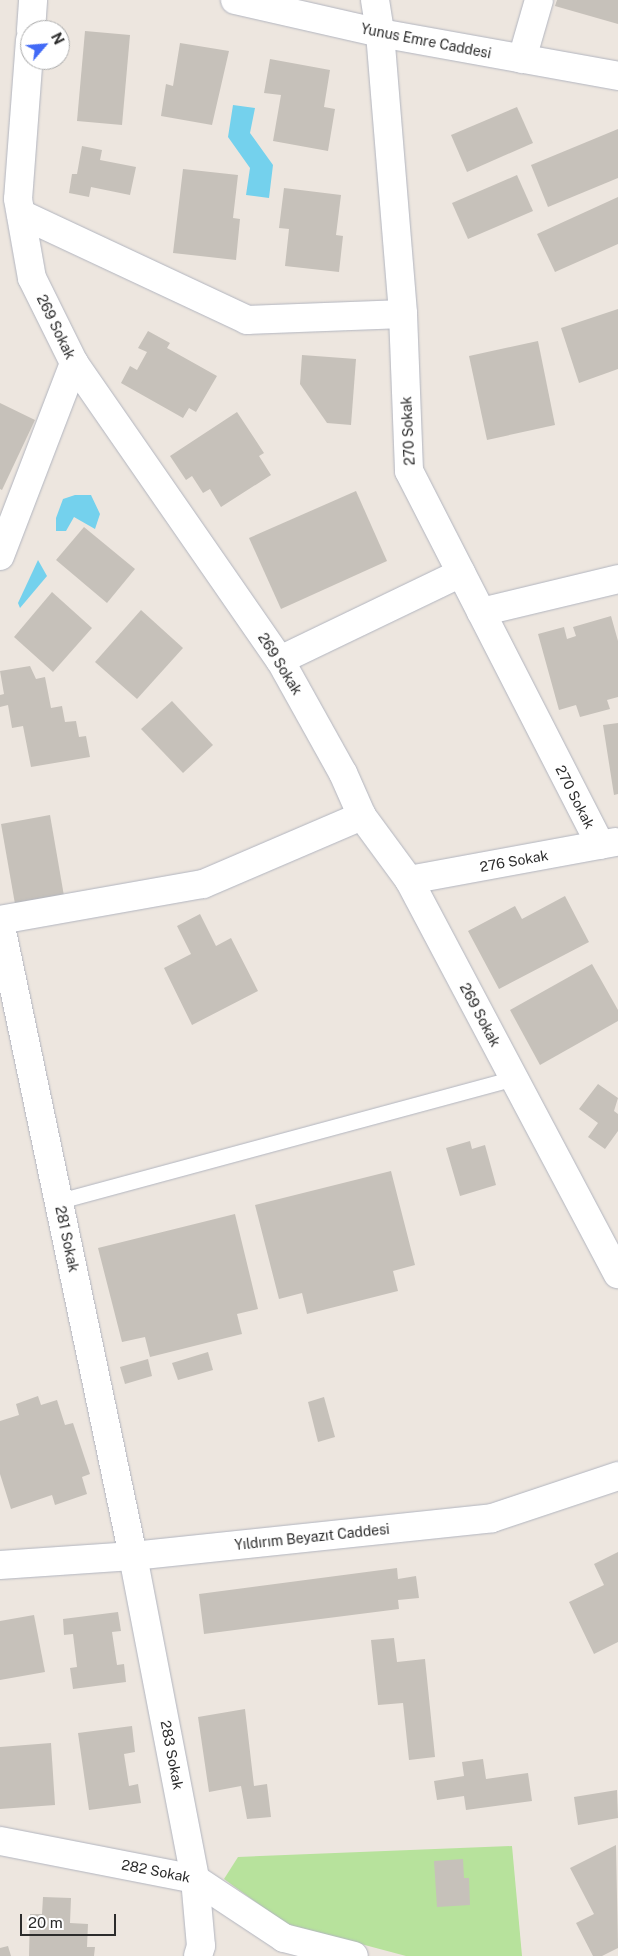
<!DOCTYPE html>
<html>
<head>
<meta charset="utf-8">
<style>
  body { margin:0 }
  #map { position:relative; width:618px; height:1956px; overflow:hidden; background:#ede6df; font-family:"Public Sans",sans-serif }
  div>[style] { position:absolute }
  .green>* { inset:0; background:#b7e29c }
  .water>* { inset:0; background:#74d1ed }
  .building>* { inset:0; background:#c6c1ba }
  .roads { filter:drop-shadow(0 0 1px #b2b5bf) drop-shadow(0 0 1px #b2b5bf) }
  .lane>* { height:15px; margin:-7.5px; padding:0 7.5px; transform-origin:7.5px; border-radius:7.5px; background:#fff }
  .street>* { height:28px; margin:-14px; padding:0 14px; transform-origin:14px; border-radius:14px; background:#fff }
  .secondary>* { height:28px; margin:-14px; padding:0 14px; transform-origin:14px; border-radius:14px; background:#fff }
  span { translate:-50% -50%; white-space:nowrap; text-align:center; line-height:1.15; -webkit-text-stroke:5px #fff; paint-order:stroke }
  .street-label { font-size:14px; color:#2c2c2c }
  .north { position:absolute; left:20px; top:20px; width:50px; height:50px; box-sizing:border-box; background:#fff; border:1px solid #ababab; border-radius:50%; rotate:63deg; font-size:14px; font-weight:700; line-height:20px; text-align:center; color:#2c2c2c }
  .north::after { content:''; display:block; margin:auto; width:18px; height:22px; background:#426af6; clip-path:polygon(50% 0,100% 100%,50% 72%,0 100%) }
  .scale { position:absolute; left:20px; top:1914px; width:96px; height:22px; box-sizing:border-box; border:2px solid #2c2c2c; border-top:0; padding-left:6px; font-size:15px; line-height:18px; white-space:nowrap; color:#2c2c2c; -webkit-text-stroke:4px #fff; paint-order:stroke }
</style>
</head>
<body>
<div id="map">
  <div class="green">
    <div style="clip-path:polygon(512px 1846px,522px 1956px,406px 1956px,286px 1924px,224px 1879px,238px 1857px)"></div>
  </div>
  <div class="water">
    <div style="clip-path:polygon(233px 105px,255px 108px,250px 133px,273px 165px,269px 198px,246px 195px,250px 168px,228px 137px)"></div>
    <div style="clip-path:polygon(75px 495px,91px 495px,100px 514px,95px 529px,74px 517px,66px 531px,56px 531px,56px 518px,63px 499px)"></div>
    <div style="clip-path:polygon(38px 560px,47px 576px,20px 608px,18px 603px)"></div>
  </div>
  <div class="building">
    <div style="clip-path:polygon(557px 0,618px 0,618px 24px,555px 6px)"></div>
    <div style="clip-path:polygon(85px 31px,130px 35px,122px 125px,77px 121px)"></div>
    <div style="clip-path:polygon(180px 43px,229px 51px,212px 125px,161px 116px,166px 84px,173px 86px)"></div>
    <div style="clip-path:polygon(270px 59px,330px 70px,324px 107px,335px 109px,328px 151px,273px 141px,281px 95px,264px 93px)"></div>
    <div style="clip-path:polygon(517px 107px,533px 143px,467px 172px,451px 135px)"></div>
    <div style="clip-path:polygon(618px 129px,618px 178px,548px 207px,531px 165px)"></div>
    <div style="clip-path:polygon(82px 146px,102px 150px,100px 160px,136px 167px,130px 195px,91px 187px,89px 197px,69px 193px,72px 174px,77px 174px)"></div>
    <div style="clip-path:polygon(183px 169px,238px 175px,233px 218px,240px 219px,236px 260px,173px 253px)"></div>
    <div style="clip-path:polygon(517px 175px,533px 211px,468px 239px,452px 203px)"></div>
    <div style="clip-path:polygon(284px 188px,341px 195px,336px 235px,343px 236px,339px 272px,285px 266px,289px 229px,279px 228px)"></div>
    <div style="clip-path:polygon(618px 197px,618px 244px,555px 272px,537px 234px)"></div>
    <div style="clip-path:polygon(618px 309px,618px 369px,579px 383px,561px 328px)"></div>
    <div style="clip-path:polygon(148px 331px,170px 343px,167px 348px,217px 376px,196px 412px,189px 408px,183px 418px,121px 383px,130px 366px,137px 370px,147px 352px,138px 348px)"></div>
    <div style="clip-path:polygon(538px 341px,555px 425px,487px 440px,469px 356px)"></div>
    <div style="clip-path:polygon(302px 355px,356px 359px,351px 425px,327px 423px,300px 384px)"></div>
    <div style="clip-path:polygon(0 403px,35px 420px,2px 490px,0 489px)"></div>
    <div style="clip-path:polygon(237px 412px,264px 453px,259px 456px,271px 475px,221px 507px,210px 489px,203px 493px,192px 476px,186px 480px,170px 456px)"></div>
    <div style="clip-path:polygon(356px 491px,387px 561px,281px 609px,249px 538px)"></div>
    <div style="clip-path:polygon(84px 527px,135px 569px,107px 603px,56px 560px)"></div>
    <div style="clip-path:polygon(52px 592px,92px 628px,53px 672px,14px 637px)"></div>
    <div style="clip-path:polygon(141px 610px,183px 648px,137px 699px,95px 662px)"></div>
    <div style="clip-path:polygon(611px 616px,618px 641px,618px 697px,607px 700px,610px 709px,580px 717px,576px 705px,559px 710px,538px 634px,564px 627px,567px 639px,576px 636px,573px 627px)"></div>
    <div style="clip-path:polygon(30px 666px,36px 679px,45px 677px,51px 708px,62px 706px,65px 722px,76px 721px,79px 737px,86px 736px,90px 757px,31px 767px,23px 726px,12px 728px,8px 705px,0 707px,0 695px,4px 694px,0 671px)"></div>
    <div style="clip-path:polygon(172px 701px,213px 745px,183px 773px,141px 729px)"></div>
    <div style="clip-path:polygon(618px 723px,618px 794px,614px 795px,603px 725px)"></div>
    <div style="clip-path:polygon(50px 815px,64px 896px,15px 904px,1px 824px)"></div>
    <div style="clip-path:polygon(565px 896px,589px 942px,499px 989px,468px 931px,515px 906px,522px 919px)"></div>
    <div style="clip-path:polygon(200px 914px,216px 946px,231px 938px,258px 991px,192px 1025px,164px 968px,191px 954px,177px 926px)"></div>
    <div style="clip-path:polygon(592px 964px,618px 1010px,618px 1021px,540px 1065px,510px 1010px)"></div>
    <div style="clip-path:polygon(598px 1084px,618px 1098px,614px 1111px,618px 1114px,618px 1131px,605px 1149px,588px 1137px,598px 1123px,579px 1109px)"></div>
    <div style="clip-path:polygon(470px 1141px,472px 1149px,485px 1145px,496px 1185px,460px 1196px,446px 1148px)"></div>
    <div style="clip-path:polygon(391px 1171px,415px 1265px,393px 1271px,398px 1291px,307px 1314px,302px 1293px,279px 1299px,255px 1205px)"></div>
    <div style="clip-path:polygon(235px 1214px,258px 1309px,237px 1314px,242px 1334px,150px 1357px,145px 1337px,122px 1342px,98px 1248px)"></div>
    <div style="clip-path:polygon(208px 1352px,213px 1370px,178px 1380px,172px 1363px)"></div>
    <div style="clip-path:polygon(148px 1359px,152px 1376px,125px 1384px,120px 1367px)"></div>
    <div style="clip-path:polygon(38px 1396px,41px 1405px,57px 1400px,65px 1425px,73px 1423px,90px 1474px,82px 1477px,87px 1494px,55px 1505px,52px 1495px,11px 1509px,0 1474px,0 1421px,19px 1415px,16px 1404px)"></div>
    <div style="clip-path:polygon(324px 1397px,335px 1437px,318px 1442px,308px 1402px)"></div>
    <div style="clip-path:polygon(618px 1552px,618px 1642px,594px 1654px,569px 1602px,604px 1585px,594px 1564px)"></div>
    <div style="clip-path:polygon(397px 1568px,398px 1579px,416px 1576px,419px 1598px,398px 1600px,399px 1609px,204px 1634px,199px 1594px)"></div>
    <div style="clip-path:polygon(118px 1612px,121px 1631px,112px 1632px,117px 1665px,124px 1664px,126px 1682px,73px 1689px,70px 1668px,77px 1667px,73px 1634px,64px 1635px,63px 1619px)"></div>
    <div style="clip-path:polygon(34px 1615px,45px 1672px,0 1680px,0 1621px)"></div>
    <div style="clip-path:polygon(394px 1638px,397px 1662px,425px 1659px,435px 1757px,409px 1760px,403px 1703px,378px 1705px,371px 1640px)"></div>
    <div style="clip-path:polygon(245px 1709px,254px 1786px,267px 1784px,271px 1817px,247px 1819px,241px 1786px,209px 1792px,198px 1717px)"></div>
    <div style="clip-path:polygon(132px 1726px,135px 1752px,124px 1754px,129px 1786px,138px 1784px,141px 1803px,89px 1810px,78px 1733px)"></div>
    <div style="clip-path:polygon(51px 1743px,55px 1805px,0 1809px,0 1747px)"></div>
    <div style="clip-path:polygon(483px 1759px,486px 1779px,528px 1773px,532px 1801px,466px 1810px,464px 1796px,437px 1800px,434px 1781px,464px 1776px,462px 1762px)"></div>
    <div style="clip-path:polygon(617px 1790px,618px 1818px,578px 1825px,574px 1797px)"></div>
    <div style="clip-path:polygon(616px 1845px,618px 1948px,602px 1956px,593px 1956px,576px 1923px,594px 1914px,570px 1868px)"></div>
    <div style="clip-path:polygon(463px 1859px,464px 1878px,469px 1878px,470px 1905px,437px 1907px,434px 1861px)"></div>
    <div style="clip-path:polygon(43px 1897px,71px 1898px,70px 1923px,88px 1924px,87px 1947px,95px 1947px,94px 1956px,29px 1956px,30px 1914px,42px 1914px)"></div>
    <div style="clip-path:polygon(8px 1946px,11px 1956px,0 1956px,0 1948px)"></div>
  </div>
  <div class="roads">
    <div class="lane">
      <div style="left:59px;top:1201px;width:471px;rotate:-15.1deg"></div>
    </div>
    <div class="street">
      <div style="left:31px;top:30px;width:30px;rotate:-86deg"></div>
      <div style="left:380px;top:33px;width:282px;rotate:85.3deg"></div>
      <div style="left:403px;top:314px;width:157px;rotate:87.8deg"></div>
      <div style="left:409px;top:471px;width:420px;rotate:62.9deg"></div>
      <div style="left:30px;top:40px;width:159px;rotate:94.3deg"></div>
      <div style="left:18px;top:199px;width:80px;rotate:80deg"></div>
      <div style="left:32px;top:278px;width:95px;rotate:63.7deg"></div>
      <div style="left:74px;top:363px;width:361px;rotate:55.3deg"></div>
      <div style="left:280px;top:660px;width:129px;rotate:60.9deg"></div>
      <div style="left:343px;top:773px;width:47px;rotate:66.2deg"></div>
      <div style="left:362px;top:816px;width:79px;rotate:53.7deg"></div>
      <div style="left:409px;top:880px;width:446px;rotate:62.1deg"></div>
      <div style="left:522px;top:59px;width:61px;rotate:-73.9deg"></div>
      <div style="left:21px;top:214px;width:250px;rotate:25.1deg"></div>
      <div style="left:247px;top:320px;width:156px;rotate:-2.2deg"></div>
      <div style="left:0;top:556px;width:207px;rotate:-69deg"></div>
      <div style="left:481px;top:612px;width:141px;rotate:-13.5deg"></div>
      <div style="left:280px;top:660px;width:201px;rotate:-25.7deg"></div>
      <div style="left:409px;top:880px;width:210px;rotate:-10.4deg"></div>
      <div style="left:0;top:920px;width:206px;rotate:-10.1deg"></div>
      <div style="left:203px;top:884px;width:173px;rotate:-23.2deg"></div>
      <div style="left:0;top:922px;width:648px;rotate:78.15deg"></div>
      <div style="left:133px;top:1556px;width:329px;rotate:79.1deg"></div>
      <div style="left:195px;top:1879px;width:67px;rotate:84.9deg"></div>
      <div style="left:201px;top:1946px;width:10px;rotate:107deg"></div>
      <div style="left:0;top:1841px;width:199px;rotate:11deg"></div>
      <div style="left:195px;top:1879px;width:107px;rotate:33.5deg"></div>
      <div style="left:284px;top:1938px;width:72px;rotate:14.4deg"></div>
    </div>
    <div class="secondary">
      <div style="left:235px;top:0;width:149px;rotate:12.8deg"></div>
      <div style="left:380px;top:33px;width:242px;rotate:10.2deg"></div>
      <div style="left:375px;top:0;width:33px;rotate:81deg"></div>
      <div style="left:0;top:1565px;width:133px;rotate:-3.9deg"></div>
      <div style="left:133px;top:1556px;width:361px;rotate:-6deg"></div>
      <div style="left:492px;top:1518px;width:133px;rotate:-18.4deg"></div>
    </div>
  </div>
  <div class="street-label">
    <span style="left:426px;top:41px;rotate:11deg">Yunus Emre Caddesi</span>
    <span style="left:56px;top:327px;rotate:64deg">269 Sokak</span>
    <span style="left:408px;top:431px;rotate:-93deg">270 Sokak</span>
    <span style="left:280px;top:664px;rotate:58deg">269 Sokak</span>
    <span style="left:575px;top:797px;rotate:63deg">270 Sokak</span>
    <span style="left:514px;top:861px;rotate:-10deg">276 Sokak</span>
    <span style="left:480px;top:1015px;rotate:62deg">269 Sokak</span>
    <span style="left:67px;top:1239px;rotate:78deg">281 Sokak</span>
    <span style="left:312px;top:1537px;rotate:-6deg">Yıldırım Beyazıt Caddesi</span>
    <span style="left:172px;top:1755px;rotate:79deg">283 Sokak</span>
    <span style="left:156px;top:1871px;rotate:11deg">282 Sokak</span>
  </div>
  <div class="north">N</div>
  <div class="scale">20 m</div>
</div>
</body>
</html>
